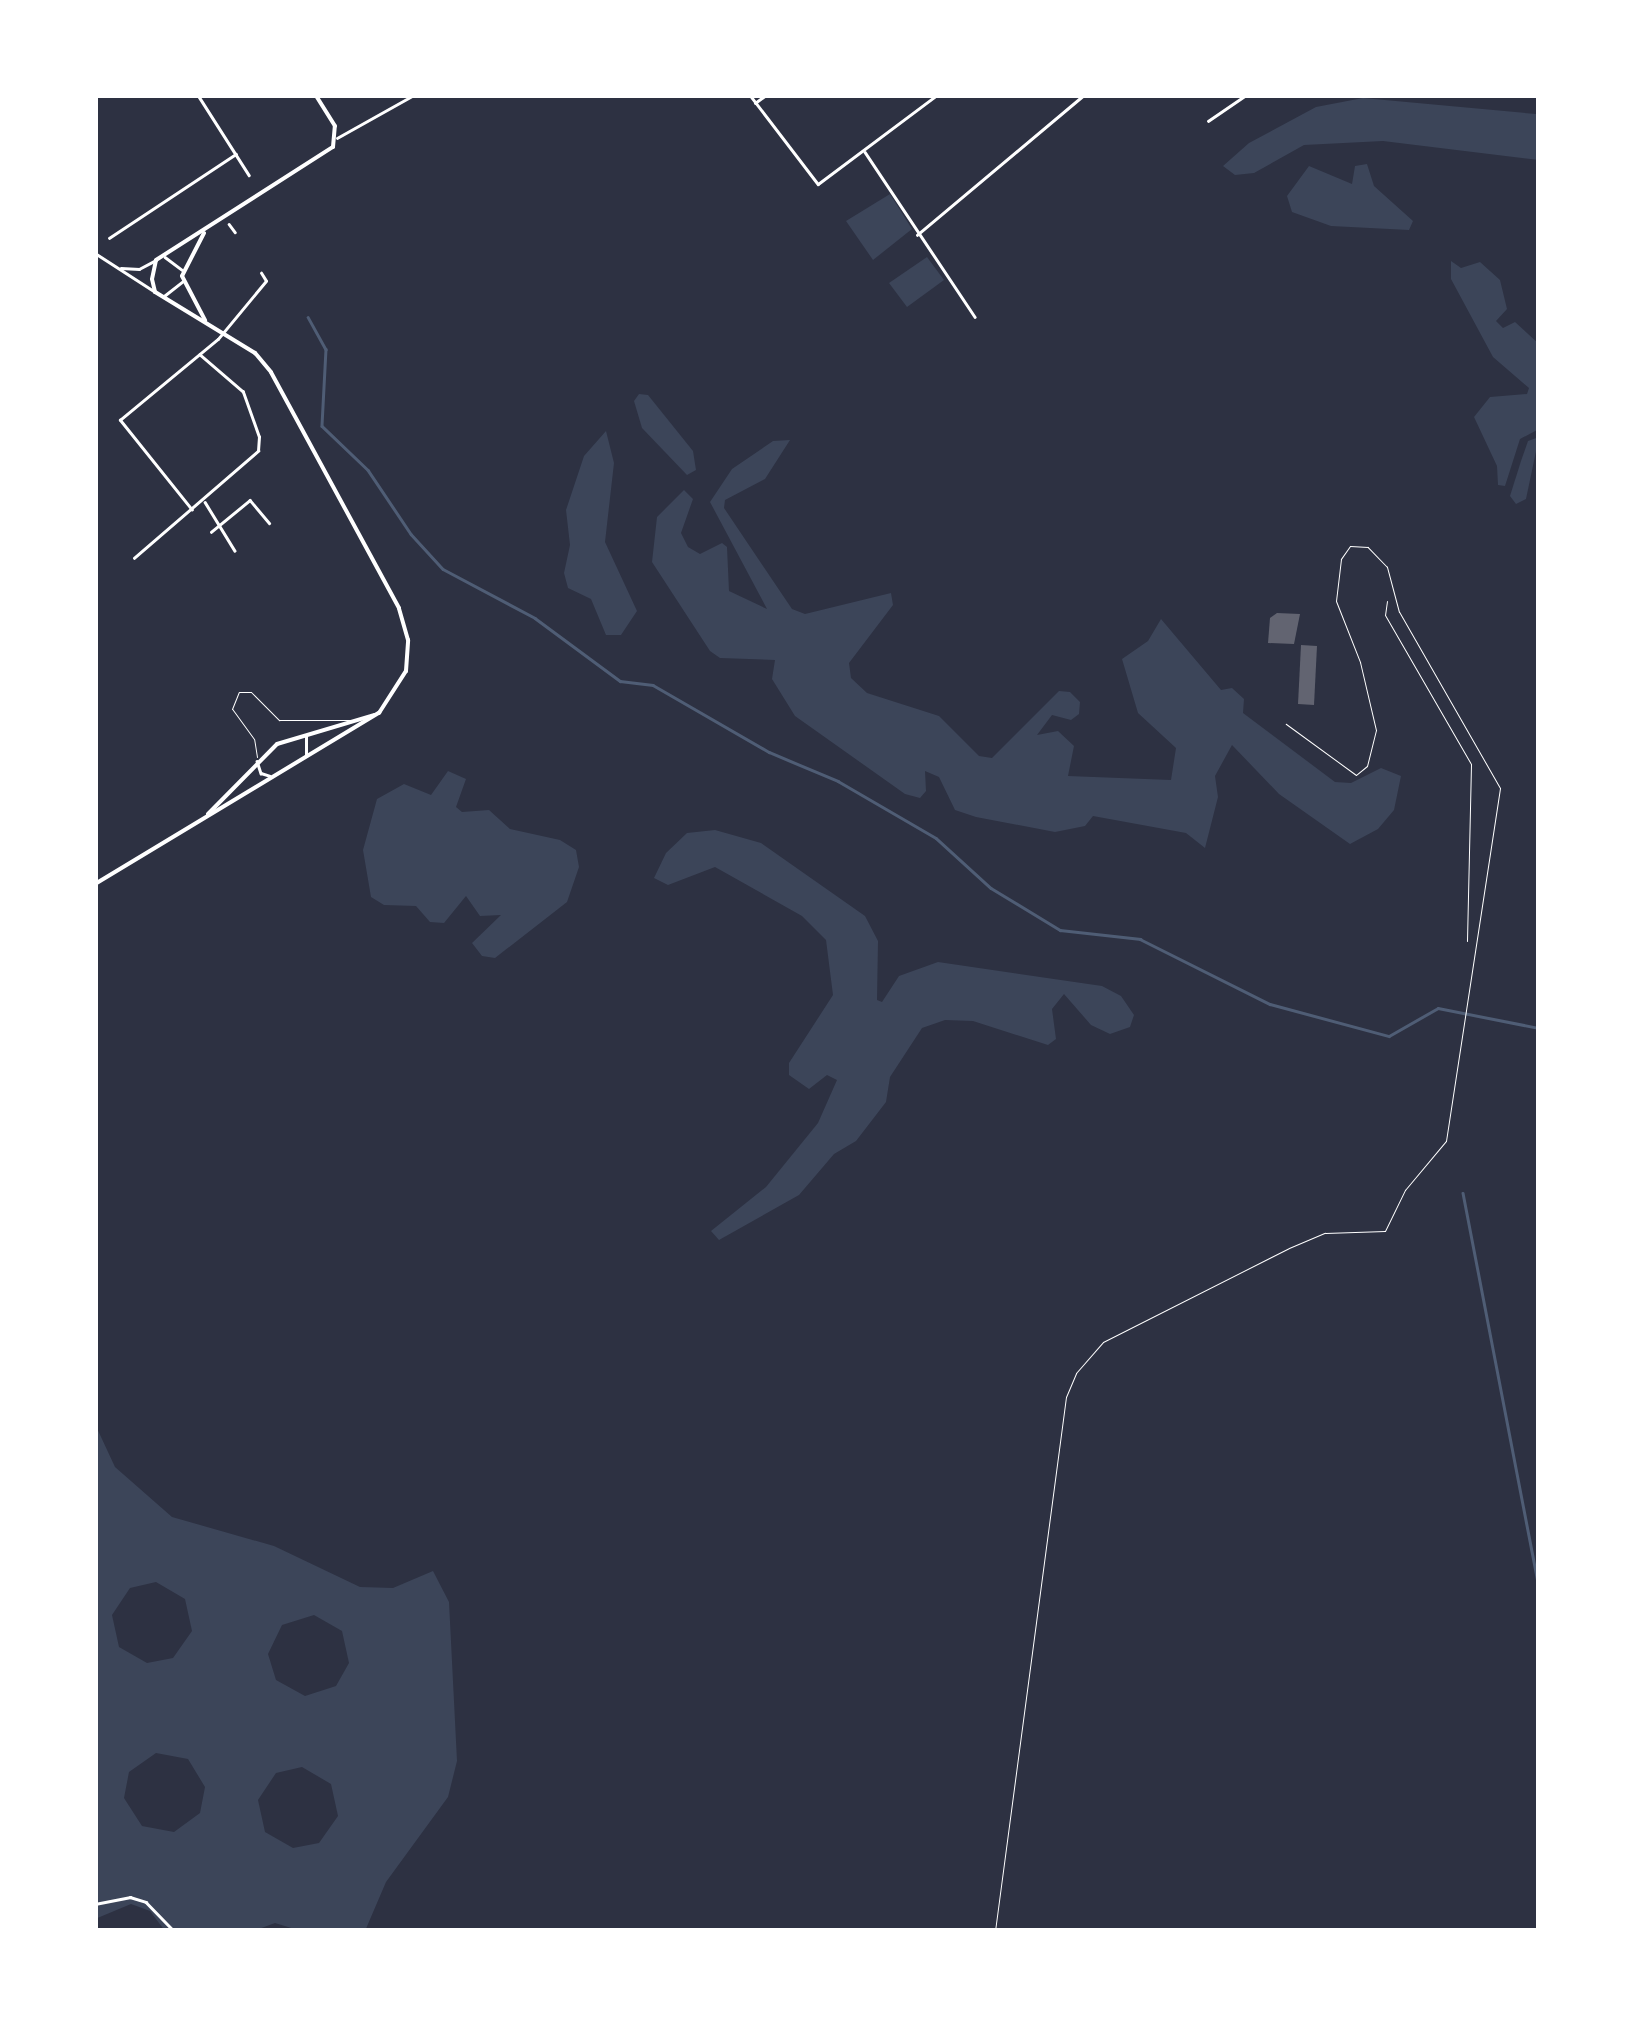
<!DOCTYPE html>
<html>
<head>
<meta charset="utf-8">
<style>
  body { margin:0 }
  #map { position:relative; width:1634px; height:2026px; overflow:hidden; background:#2d3142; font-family:Karla,sans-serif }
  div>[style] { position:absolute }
  .green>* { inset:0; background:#3c4559 }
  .stream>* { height:2.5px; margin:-1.25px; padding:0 1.25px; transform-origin:1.25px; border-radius:1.25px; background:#4f5d75 }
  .building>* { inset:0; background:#626471 }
  .path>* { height:1px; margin:-0.5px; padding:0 0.5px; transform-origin:0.5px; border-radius:0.5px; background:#fff }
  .service>* { height:1px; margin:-0.5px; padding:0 0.5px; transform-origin:0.5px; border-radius:0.5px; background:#fff }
  .pedestrian>* { height:2.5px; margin:-1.25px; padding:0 1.25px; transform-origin:1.25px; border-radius:1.25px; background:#fff }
  .minor>* { height:2.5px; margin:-1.25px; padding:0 1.25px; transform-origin:1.25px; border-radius:1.25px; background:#fff }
  .tertiary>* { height:4px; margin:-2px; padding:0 2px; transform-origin:2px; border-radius:2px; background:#fff }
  span { translate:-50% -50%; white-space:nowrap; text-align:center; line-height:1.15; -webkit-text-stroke:10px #fff; paint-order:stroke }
  .frame { position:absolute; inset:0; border:98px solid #fff; pointer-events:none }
</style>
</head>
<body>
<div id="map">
  <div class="green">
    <div style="clip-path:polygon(1363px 98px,1536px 114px,1539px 160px,1383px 141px,1304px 145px,1254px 173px,1235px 175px,1223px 166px,1249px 143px,1316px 107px)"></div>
    <div style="clip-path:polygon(1367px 164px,1374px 186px,1413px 221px,1409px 230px,1331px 226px,1292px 212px,1287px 196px,1309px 166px,1352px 184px,1355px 166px)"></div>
    <div style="clip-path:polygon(890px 194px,912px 229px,873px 260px,846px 221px)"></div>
    <div style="clip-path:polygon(927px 257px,944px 280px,907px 307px,889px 283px)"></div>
    <div style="clip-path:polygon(1451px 261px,1461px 268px,1480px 262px,1500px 280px,1507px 309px,1496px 321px,1503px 328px,1515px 322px,1539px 344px,1539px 429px,1520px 439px,1505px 486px,1498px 485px,1497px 466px,1474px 417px,1490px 397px,1527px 394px,1529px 388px,1493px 357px,1451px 279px)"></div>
    <div style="clip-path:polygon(639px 394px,648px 395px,693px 451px,696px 470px,687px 475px,642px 428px,634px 401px)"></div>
    <div style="clip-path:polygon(606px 431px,614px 463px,605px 542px,637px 611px,621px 635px,606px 635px,591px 599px,568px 588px,564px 573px,570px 545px,566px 510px,584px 456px)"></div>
    <div style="clip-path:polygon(1539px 437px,1526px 499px,1516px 504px,1510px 496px,1521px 461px,1528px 441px)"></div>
    <div style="clip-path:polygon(790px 440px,765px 479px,725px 500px,724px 508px,792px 609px,805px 614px,891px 593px,893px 605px,849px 663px,851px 678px,867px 693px,939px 716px,979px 756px,992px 758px,1059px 691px,1070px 692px,1080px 702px,1079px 714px,1071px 720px,1052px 715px,1037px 735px,1058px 731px,1074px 746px,1068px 776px,1171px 780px,1176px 748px,1138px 713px,1122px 659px,1148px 641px,1161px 619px,1221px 690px,1232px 688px,1244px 699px,1243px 713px,1335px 782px,1351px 783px,1381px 768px,1401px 776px,1394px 810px,1378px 829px,1350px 844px,1279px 794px,1232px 745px,1215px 776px,1218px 797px,1205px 848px,1186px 833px,1093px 816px,1085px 826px,1055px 832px,976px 817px,955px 810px,939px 777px,925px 771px,926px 791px,920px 798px,905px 794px,795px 716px,772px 679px,775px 660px,720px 658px,710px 651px,652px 562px,657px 517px,684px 490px,693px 499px,681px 533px,688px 547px,700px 554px,722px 543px,727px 547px,729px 591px,767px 609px,710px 502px,732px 469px,773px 441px)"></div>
    <div style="clip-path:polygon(448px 771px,466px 779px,456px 807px,462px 812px,489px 810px,510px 829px,560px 840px,576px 850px,579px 867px,567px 902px,495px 958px,482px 956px,472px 943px,501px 915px,480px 916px,466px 896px,444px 923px,430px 922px,416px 906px,384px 905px,371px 897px,363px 850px,377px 799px,404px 784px,431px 795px)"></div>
    <div style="clip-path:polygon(715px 830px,761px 843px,865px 916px,878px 941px,877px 1000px,882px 1002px,899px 976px,938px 962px,1102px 986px,1121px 996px,1134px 1015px,1130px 1027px,1110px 1034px,1091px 1025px,1064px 994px,1052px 1009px,1056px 1039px,1048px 1045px,973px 1021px,945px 1020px,922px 1028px,890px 1077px,886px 1102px,856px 1141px,834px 1154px,799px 1195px,719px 1240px,711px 1231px,766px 1187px,818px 1123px,837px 1080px,827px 1075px,809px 1089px,789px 1075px,789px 1063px,833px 995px,826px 940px,802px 916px,715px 867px,668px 885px,654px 878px,666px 853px,687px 833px)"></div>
    <div style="clip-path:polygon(evenodd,95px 1424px,115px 1467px,172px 1517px,274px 1546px,360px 1587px,393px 1588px,433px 1571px,449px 1602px,457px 1761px,448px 1797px,386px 1882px,365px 1931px,301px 1931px,275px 1923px,253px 1931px,165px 1931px,150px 1911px,131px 1904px,95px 1919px,95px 1424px,156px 1582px,185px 1599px,192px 1631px,173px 1658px,147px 1663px,119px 1647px,112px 1615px,130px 1588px,156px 1582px,95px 1424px,314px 1615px,342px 1631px,349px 1663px,336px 1686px,305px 1696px,276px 1680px,268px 1654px,282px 1625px,314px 1615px,95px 1424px,156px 1753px,188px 1759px,205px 1787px,200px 1813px,174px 1832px,142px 1826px,124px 1798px,129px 1772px,156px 1753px,95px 1424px,302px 1767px,331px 1784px,338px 1816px,319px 1843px,293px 1848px,265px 1832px,258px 1800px,276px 1773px,302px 1767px)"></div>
  </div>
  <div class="stream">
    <div style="left:308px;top:317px;width:37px;rotate:61deg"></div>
    <div style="left:326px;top:349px;width:77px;rotate:93deg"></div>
    <div style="left:322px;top:426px;width:64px;rotate:43.7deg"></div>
    <div style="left:368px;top:470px;width:77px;rotate:56.1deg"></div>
    <div style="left:411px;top:534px;width:47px;rotate:47.6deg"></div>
    <div style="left:443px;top:569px;width:104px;rotate:28deg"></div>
    <div style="left:535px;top:618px;width:106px;rotate:36.5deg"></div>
    <div style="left:620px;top:681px;width:33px;rotate:7deg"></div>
    <div style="left:653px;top:685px;width:134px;rotate:30deg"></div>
    <div style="left:769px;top:752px;width:75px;rotate:22.8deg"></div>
    <div style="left:838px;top:781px;width:113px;rotate:30.2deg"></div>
    <div style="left:936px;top:838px;width:74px;rotate:42.3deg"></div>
    <div style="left:991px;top:888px;width:81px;rotate:31.3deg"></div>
    <div style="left:1060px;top:930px;width:81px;rotate:6.4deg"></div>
    <div style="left:1140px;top:939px;width:145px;rotate:26.6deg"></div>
    <div style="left:1270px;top:1004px;width:123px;rotate:15.1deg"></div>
    <div style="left:1389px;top:1036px;width:56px;rotate:-29.7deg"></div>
    <div style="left:1438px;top:1008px;width:103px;rotate:11.2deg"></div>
    <div style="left:1463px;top:1193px;width:400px;rotate:79.1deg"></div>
  </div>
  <div class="building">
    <div style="clip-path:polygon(1277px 613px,1300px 614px,1294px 644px,1268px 643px,1270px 618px)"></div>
    <div style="clip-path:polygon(1301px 645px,1317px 646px,1314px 705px,1298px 704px)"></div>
  </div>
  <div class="path">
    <div style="left:1387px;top:601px;width:14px;rotate:98deg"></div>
    <div style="left:1385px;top:615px;width:172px;rotate:60deg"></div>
    <div style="left:1471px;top:764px;width:177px;rotate:91.3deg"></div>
  </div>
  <div class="service">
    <div style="left:257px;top:757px;width:18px;rotate:-99deg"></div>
    <div style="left:254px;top:739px;width:37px;rotate:-126deg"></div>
    <div style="left:232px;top:709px;width:18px;rotate:-68deg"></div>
    <div style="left:239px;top:692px;width:12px"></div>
    <div style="left:251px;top:692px;width:40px;rotate:45deg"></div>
    <div style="left:279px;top:720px;width:74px"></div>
    <div style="left:995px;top:1931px;width:539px;rotate:-82.43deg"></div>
    <div style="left:1066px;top:1397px;width:26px;rotate:-67deg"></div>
    <div style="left:1076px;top:1373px;width:41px;rotate:-48.9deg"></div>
    <div style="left:1103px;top:1342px;width:208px;rotate:-26.8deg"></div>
    <div style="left:1289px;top:1248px;width:39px;rotate:-23deg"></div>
    <div style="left:1325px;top:1233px;width:60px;rotate:-1.9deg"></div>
    <div style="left:1385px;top:1231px;width:46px;rotate:-64deg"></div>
    <div style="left:1405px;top:1190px;width:64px;rotate:-50.1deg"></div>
    <div style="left:1446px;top:1141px;width:357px;rotate:-81.3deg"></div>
    <div style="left:1500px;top:788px;width:203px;rotate:-119.8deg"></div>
    <div style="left:1399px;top:612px;width:47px;rotate:-104.9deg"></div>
    <div style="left:1387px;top:567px;width:28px;rotate:-134deg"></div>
    <div style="left:1368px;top:547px;width:18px;rotate:-177deg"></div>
    <div style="left:1350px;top:546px;width:16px;rotate:125deg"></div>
    <div style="left:1341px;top:559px;width:42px;rotate:96.8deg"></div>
    <div style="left:1336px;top:601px;width:66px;rotate:68.5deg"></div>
    <div style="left:1360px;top:662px;width:70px;rotate:76.8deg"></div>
    <div style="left:1376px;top:730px;width:37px;rotate:104deg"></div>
    <div style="left:1367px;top:766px;width:14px;rotate:141deg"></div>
    <div style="left:1356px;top:775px;width:87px;rotate:-143.9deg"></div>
  </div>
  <div class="pedestrian">
    <div style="left:229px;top:224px;width:10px;rotate:53deg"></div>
    <div style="left:205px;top:502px;width:57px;rotate:58.5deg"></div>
    <div style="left:192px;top:510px;width:115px;rotate:-128.7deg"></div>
    <div style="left:120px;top:420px;width:127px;rotate:-39.6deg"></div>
    <div style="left:218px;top:339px;width:75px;rotate:-50.4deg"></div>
    <div style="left:266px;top:281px;width:9px;rotate:-122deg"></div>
    <div style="left:211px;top:532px;width:50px;rotate:-39.4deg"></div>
    <div style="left:250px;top:500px;width:30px;rotate:50deg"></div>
    <div style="left:134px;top:558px;width:164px;rotate:-40.8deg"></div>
    <div style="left:258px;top:451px;width:14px;rotate:-86deg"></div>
    <div style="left:259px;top:437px;width:48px;rotate:-109.6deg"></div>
    <div style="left:243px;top:392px;width:57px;rotate:-139.3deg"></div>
  </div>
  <div class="minor">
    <div style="left:198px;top:95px;width:95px;rotate:57.5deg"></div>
    <div style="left:750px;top:95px;width:112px;rotate:52.6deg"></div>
    <div style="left:818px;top:184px;width:149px;rotate:-36.8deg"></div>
    <div style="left:755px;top:103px;width:14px;rotate:-36deg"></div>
    <div style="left:1208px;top:121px;width:46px;rotate:-34.4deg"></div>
    <div style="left:337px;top:138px;width:88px;rotate:-29.2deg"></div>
    <div style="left:865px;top:152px;width:198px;rotate:56.3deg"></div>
    <div style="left:917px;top:235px;width:218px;rotate:-40deg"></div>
    <div style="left:109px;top:238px;width:152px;rotate:-33.5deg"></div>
    <div style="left:95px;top:253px;width:70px;rotate:32.8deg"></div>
    <div style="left:165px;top:257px;width:21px;rotate:37deg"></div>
    <div style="left:121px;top:268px;width:18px;rotate:3deg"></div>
    <div style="left:139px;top:269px;width:19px;rotate:-28deg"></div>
    <div style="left:164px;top:296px;width:24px;rotate:-38deg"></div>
    <div style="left:306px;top:756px;width:19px;rotate:-90deg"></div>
    <div style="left:257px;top:761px;width:13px;rotate:72deg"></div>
    <div style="left:261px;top:773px;width:9px;rotate:18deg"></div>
    <div style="left:95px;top:1904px;width:36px;rotate:-11deg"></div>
    <div style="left:130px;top:1897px;width:17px;rotate:17deg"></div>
    <div style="left:146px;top:1902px;width:40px;rotate:46deg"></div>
  </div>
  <div class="tertiary">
    <div style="left:204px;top:233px;width:48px;rotate:117.1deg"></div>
    <div style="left:182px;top:276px;width:50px;rotate:62.4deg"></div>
    <div style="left:208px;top:814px;width:98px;rotate:-45.4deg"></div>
    <div style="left:277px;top:744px;width:101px;rotate:-16.6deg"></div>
    <div style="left:95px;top:884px;width:332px;rotate:-31.1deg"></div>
    <div style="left:379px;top:713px;width:50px;rotate:-57.3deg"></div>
    <div style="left:406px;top:671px;width:31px;rotate:-86deg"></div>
    <div style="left:408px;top:640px;width:33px;rotate:-106deg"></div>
    <div style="left:399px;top:608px;width:268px;rotate:-118.5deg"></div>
    <div style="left:271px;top:372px;width:25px;rotate:-130deg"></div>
    <div style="left:255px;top:353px;width:117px;rotate:-148.6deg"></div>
    <div style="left:155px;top:292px;width:13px;rotate:-103deg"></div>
    <div style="left:152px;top:279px;width:19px;rotate:-78deg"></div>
    <div style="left:156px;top:260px;width:210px;rotate:-32.6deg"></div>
    <div style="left:333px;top:147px;width:21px;rotate:-85deg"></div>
    <div style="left:335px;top:126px;width:36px;rotate:-122deg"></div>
  </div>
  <div class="frame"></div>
</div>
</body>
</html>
